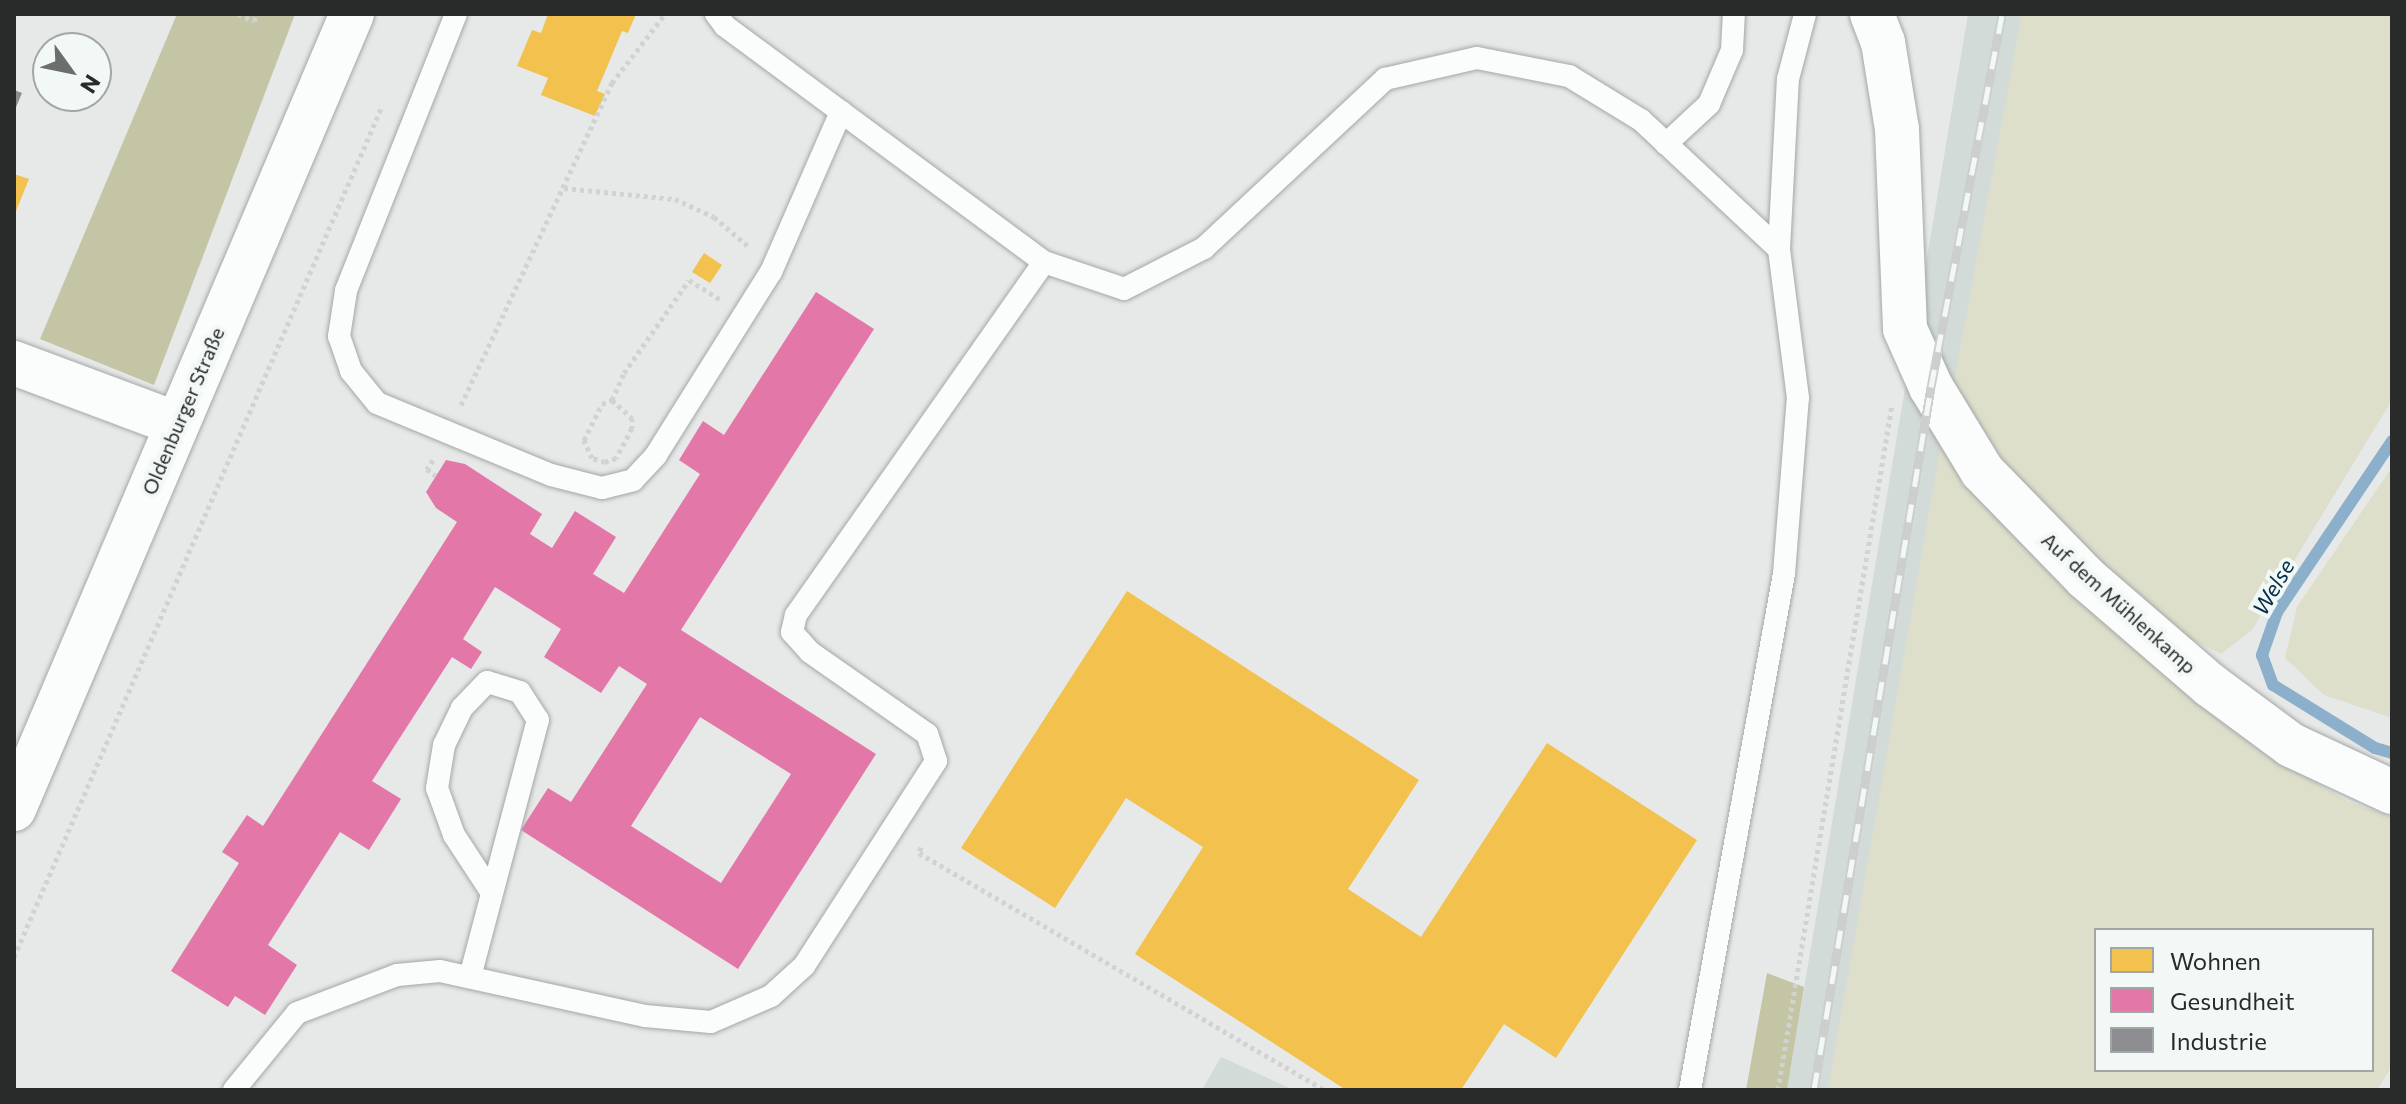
<!DOCTYPE html>
<html>
<head>
<meta charset="utf-8">
<style>
  body { margin:0 }
  #map { position:relative; width:2406px; height:1104px; overflow:hidden; background:#e6e9e8; font-family:Commissioner,sans-serif }
  div>[style] { position:absolute }
  .built>* { inset:0; background:#d2dbd8 }
  .green>* { inset:0; background:#dddfca }
  .forest>* { inset:0; background:#c3c5a4 }
  .homes>* { inset:0; background:#f2c14e }
  .health>* { inset:0; background:#e377a8 }
  .industry>* { inset:0; background:#8d8d92 }
  .stream>* { height:12px; margin:-6px; padding:0 6px; transform-origin:6px; border-radius:6px; background:#8cafcb }
  .path>* { height:5px; margin-top:-2.5px; transform-origin:0; background:repeating-linear-gradient(90deg,#d1d2d2 0 4px,transparent 0 8px) }
  .roads { filter:drop-shadow(0 0 2px #a5a7a7) drop-shadow(0 0 2px #a5a7a7) }
  .lane>* { height:22px; margin:-11px; padding:0 11px; transform-origin:11px; border-radius:11px; background:#fbfcfc }
  .street>* { height:44px; margin:-22px; padding:0 22px; transform-origin:22px; border-radius:22px; background:#fbfcfc }
  .secondary>* { height:44px; margin:-22px; padding:0 22px; transform-origin:22px; border-radius:22px; background:#fbfcfc }
  .rail>* { height:9px; margin-top:-4.5px; transform-origin:0; background:repeating-linear-gradient(90deg,#f2f8f6 0 18px,#cdcfce 0 36px); box-sizing:border-box; border-block:2px solid #cdcfce }
  span { translate:-50% -50%; white-space:nowrap; text-align:center; line-height:1.15; -webkit-text-stroke:8px #f2f8f6; paint-order:stroke }
  .street-label { font-size:20px; color:#292b2b }
  .water-label { font-size:22px; color:#052d48; font-style:italic }
  .frame { position:absolute; inset:0; border:16px solid #292b2b; pointer-events:none }
  .legend { position:absolute; left:2094px; top:928px; width:280px; height:144px; box-sizing:border-box; background:#f2f8f6; border:2px solid #a2a6a5; margin:0; padding:10px 14px; list-style:none; font-size:24px; color:#292b2b }
  .legend li { display:flex; align-items:center; gap:16px; height:40px }
  .legend b { width:40px; border:2px solid #a2a6a5 }
  .north { position:absolute; left:32px; top:32px; width:80px; height:80px; box-sizing:border-box; background:#f2f8f6; border:2px solid #a2a6a5; border-radius:50%; rotate:123deg; font-size:22px; font-weight:700; line-height:32px; text-align:center; color:#292b2b }
  .north::after { content:''; display:block; margin:auto; width:28px; height:36px; background:#6b6e6d; clip-path:polygon(50% 0,100% 100%,50% 72%,0 100%) }
</style>
</head>
<body>
<div id="map">
  <div class="built">
    <div style="clip-path:polygon(1968px 14px,2022px 14px,1828px 1090px,1787px 1090px)"></div>
    <div style="clip-path:polygon(1221px 1057px,1294px 1090px,1202px 1090px)"></div>
  </div>
  <div class="green">
    <div style="clip-path:polygon(2022px 14px,2392px 14px,2392px 400px,2252px 630px,2221px 654px,2174px 631px,1996px 465px,1951px 398px)"></div>
    <div style="clip-path:polygon(evenodd,1942px 438px,1965px 470px,1961px 483px,2260px 749px,2349px 802px,2392px 817px,2392px 1066px,2377px 1090px,1828px 1090px,1942px 438px,2096px 930px,2372px 930px,2372px 1070px,2096px 1070px,2096px 930px)"></div>
    <div style="clip-path:polygon(2392px 467px,2392px 718px,2324px 695px,2285px 658px,2297px 607px)"></div>
  </div>
  <div class="forest">
    <div style="clip-path:polygon(177px 14px,295px 14px,154px 385px,40px 339px)"></div>
    <div style="clip-path:polygon(1767px 973px,1804px 987px,1787px 1090px,1746px 1090px)"></div>
  </div>
  <div class="homes">
    <div style="clip-path:polygon(548px 14px,636px 14px,628px 33px,622px 31px,597px 91px,605px 94px,595px 116px,541px 95px,548px 78px,517px 66px,532px 30px,541px 33px)"></div>
    <div style="clip-path:polygon(14px 174px,29px 179px,14px 216px)"></div>
    <div style="clip-path:polygon(704px 253px,722px 265px,710px 283px,692px 272px)"></div>
    <div style="clip-path:polygon(1127px 591px,1419px 780px,1348px 889px,1421px 937px,1547px 743px,1697px 840px,1556px 1058px,1504px 1024px,1461px 1090px,1346px 1090px,1135px 954px,1203px 847px,1126px 798px,1055px 908px,961px 848px)"></div>
  </div>
  <div class="health">
    <div style="clip-path:polygon(evenodd,816px 292px,874px 329px,681px 630px,876px 754px,738px 969px,521px 830px,548px 788px,571px 802px,647px 684px,619px 666px,601px 693px,544px 657px,561px 629px,495px 587px,463px 639px,482px 652px,471px 669px,452px 657px,372px 781px,401px 799px,369px 850px,340px 832px,268px 945px,297px 965px,265px 1015px,235px 996px,228px 1007px,171px 971px,239px 863px,222px 852px,247px 815px,263px 826px,457px 522px,436px 508px,426px 492px,446px 460px,465px 464px,542px 514px,530px 534px,552px 548px,575px 511px,616px 537px,593px 574px,624px 593px,700px 474px,679px 460px,703px 421px,724px 435px,816px 292px,700px 717px,791px 774px,721px 883px,631px 826px,700px 717px)"></div>
  </div>
  <div class="industry">
    <div style="clip-path:polygon(14px 90px,22px 93px,14px 112px)"></div>
  </div>
  <div class="stream">
    <div style="left:2392px;top:441px;width:206px;rotate:123.9deg"></div>
    <div style="left:2277px;top:612px;width:46px;rotate:109.2deg"></div>
    <div style="left:2262px;top:655px;width:32px;rotate:70deg"></div>
    <div style="left:2273px;top:685px;width:120px;rotate:31.7deg"></div>
    <div style="left:2375px;top:748px;width:18px;rotate:16deg"></div>
  </div>
  <div class="path">
    <div style="left:238px;top:14px;width:17px;rotate:24deg"></div>
    <div style="left:254px;top:21px;width:8px;rotate:-67deg"></div>
    <div style="left:564px;top:188px;width:112px;rotate:5.7deg"></div>
    <div style="left:675px;top:199px;width:43px;rotate:24.8deg"></div>
    <div style="left:714px;top:217px;width:46px;rotate:40.6deg"></div>
    <div style="left:612px;top:400px;width:30px;rotate:-66deg"></div>
    <div style="left:624px;top:373px;width:113px;rotate:-55deg"></div>
    <div style="left:689px;top:280px;width:36px;rotate:32deg"></div>
    <div style="left:612px;top:400px;width:27px;rotate:42deg"></div>
    <div style="left:632px;top:418px;width:10px;rotate:90deg"></div>
    <div style="left:632px;top:428px;width:34px;rotate:118deg"></div>
    <div style="left:616px;top:458px;width:12px;rotate:160deg"></div>
    <div style="left:605px;top:462px;width:14px;rotate:-163deg"></div>
    <div style="left:592px;top:458px;width:20px;rotate:-114deg"></div>
    <div style="left:584px;top:440px;width:40px;rotate:-63.4deg"></div>
    <div style="left:602px;top:404px;width:11px;rotate:-22deg"></div>
    <div style="left:461px;top:405px;width:356px;rotate:-64.9deg"></div>
    <div style="left:612px;top:83px;width:87px;rotate:-52.5deg"></div>
    <div style="left:433px;top:460px;width:11px;rotate:124deg"></div>
    <div style="left:427px;top:469px;width:11px;rotate:38deg"></div>
    <div style="left:921px;top:847px;width:6px;rotate:108deg"></div>
    <div style="left:919px;top:853px;width:469px;rotate:30.3deg"></div>
    <div style="left:14px;top:957px;width:927px;rotate:-66.61deg"></div>
    <div style="left:1778px;top:1090px;width:695px;rotate:-80.56deg"></div>
  </div>
  <div class="roads">
    <div class="lane">
      <div style="left:456px;top:14px;width:298px;rotate:111.7deg"></div>
      <div style="left:346px;top:291px;width:46px;rotate:98.8deg"></div>
      <div style="left:339px;top:336px;width:37px;rotate:71deg"></div>
      <div style="left:351px;top:371px;width:41px;rotate:50.9deg"></div>
      <div style="left:377px;top:403px;width:188px;rotate:22.5deg"></div>
      <div style="left:551px;top:475px;width:53px;rotate:14.3deg"></div>
      <div style="left:602px;top:488px;width:32px;rotate:-14deg"></div>
      <div style="left:633px;top:480px;width:34px;rotate:-47deg"></div>
      <div style="left:656px;top:455px;width:216px;rotate:-57.9deg"></div>
      <div style="left:771px;top:272px;width:175px;rotate:-66.4deg"></div>
      <div style="left:716px;top:14px;width:15px;rotate:53deg"></div>
      <div style="left:725px;top:26px;width:397px;rotate:36.5deg"></div>
      <div style="left:1044px;top:262px;width:84px;rotate:18.6deg"></div>
      <div style="left:1124px;top:289px;width:90px;rotate:-27.1deg"></div>
      <div style="left:1204px;top:248px;width:248px;rotate:-43deg"></div>
      <div style="left:1385px;top:79px;width:94px;rotate:-12.9deg"></div>
      <div style="left:1477px;top:58px;width:94px;rotate:11.1deg"></div>
      <div style="left:1569px;top:76px;width:84px;rotate:31.4deg"></div>
      <div style="left:1641px;top:120px;width:189px;rotate:43.1deg"></div>
      <div style="left:1666px;top:144px;width:59px;rotate:-42.9deg"></div>
      <div style="left:1709px;top:104px;width:59px;rotate:-66.9deg"></div>
      <div style="left:1732px;top:50px;width:36px;rotate:-87deg"></div>
      <div style="left:470px;top:977px;width:266px;rotate:-75.2deg"></div>
      <div style="left:538px;top:720px;width:33px;rotate:-123deg"></div>
      <div style="left:520px;top:692px;width:34px;rotate:-163deg"></div>
      <div style="left:487px;top:682px;width:36px;rotate:134deg"></div>
      <div style="left:462px;top:708px;width:41px;rotate:115.9deg"></div>
      <div style="left:444px;top:745px;width:44px;rotate:99.2deg"></div>
      <div style="left:437px;top:788px;width:50px;rotate:70.1deg"></div>
      <div style="left:454px;top:835px;width:69px;rotate:56.8deg"></div>
      <div style="left:234px;top:1090px;width:99px;rotate:-50.7deg"></div>
      <div style="left:297px;top:1013px;width:107px;rotate:-20.8deg"></div>
      <div style="left:397px;top:975px;width:43px;rotate:-5.3deg"></div>
      <div style="left:440px;top:971px;width:210px;rotate:12.4deg"></div>
      <div style="left:645px;top:1016px;width:66px;rotate:5.2deg"></div>
      <div style="left:711px;top:1022px;width:65px;rotate:-23.4deg"></div>
      <div style="left:771px;top:996px;width:45px;rotate:-42.3deg"></div>
      <div style="left:804px;top:966px;width:244px;rotate:-57.2deg"></div>
      <div style="left:936px;top:761px;width:28px;rotate:-108deg"></div>
      <div style="left:927px;top:734px;width:143px;rotate:-145deg"></div>
      <div style="left:810px;top:652px;width:27px;rotate:-132deg"></div>
      <div style="left:792px;top:632px;width:17px;rotate:-77deg"></div>
      <div style="left:796px;top:615px;width:431px;rotate:-54.9deg"></div>
      <div style="left:1690px;top:1090px;width:524px;rotate:-79.68deg"></div>
      <div style="left:1784px;top:574px;width:177px;rotate:-85.5deg"></div>
      <div style="left:1798px;top:398px;width:150px;rotate:-97.3deg"></div>
      <div style="left:1779px;top:249px;width:170px;rotate:-87deg"></div>
      <div style="left:1788px;top:79px;width:67px;rotate:-75.3deg"></div>
    </div>
    <div class="street">
      <div style="left:1872px;top:14px;width:30px;rotate:69deg"></div>
      <div style="left:1883px;top:42px;width:88px;rotate:80.9deg"></div>
      <div style="left:1897px;top:129px;width:200px;rotate:87.7deg"></div>
      <div style="left:1905px;top:329px;width:64px;rotate:65.9deg"></div>
      <div style="left:1931px;top:387px;width:98px;rotate:58.7deg"></div>
      <div style="left:1982px;top:471px;width:149px;rotate:45.8deg"></div>
      <div style="left:2086px;top:578px;width:164px;rotate:40.8deg"></div>
      <div style="left:2210px;top:685px;width:101px;rotate:36.5deg"></div>
      <div style="left:2291px;top:745px;width:111px;rotate:25deg"></div>
      <div style="left:14px;top:363px;width:174px;rotate:20.5deg"></div>
    </div>
    <div class="secondary">
      <div style="left:14px;top:809px;width:864px;rotate:-66.97deg"></div>
    </div>
  </div>
  <div class="rail">
    <div style="left:1814px;top:1090px;width:713px;rotate:-80.55deg"></div>
    <div style="left:1931px;top:387px;width:380px;rotate:-79.2deg"></div>
  </div>
  <div class="street-label">
    <span style="left:183px;top:411px;rotate:-67deg">Oldenburger Straße</span>
    <span style="left:2119px;top:603px;rotate:42deg">Auf dem Mühlenkamp</span>
  </div>
  <div class="water-label">
    <span style="left:2273px;top:587px;rotate:-60deg">Welse</span>
  </div>
  <div class="frame"></div>
  <ul class="legend">
  <li><b style="height:22px;background:#f2c14e"></b>Wohnen</li>
  <li><b style="height:22px;background:#e377a8"></b>Gesundheit</li>
  <li><b style="height:22px;background:#8d8d92"></b>Industrie</li>
  </ul>
  <div class="north">N</div>
</div>
</body>
</html>
